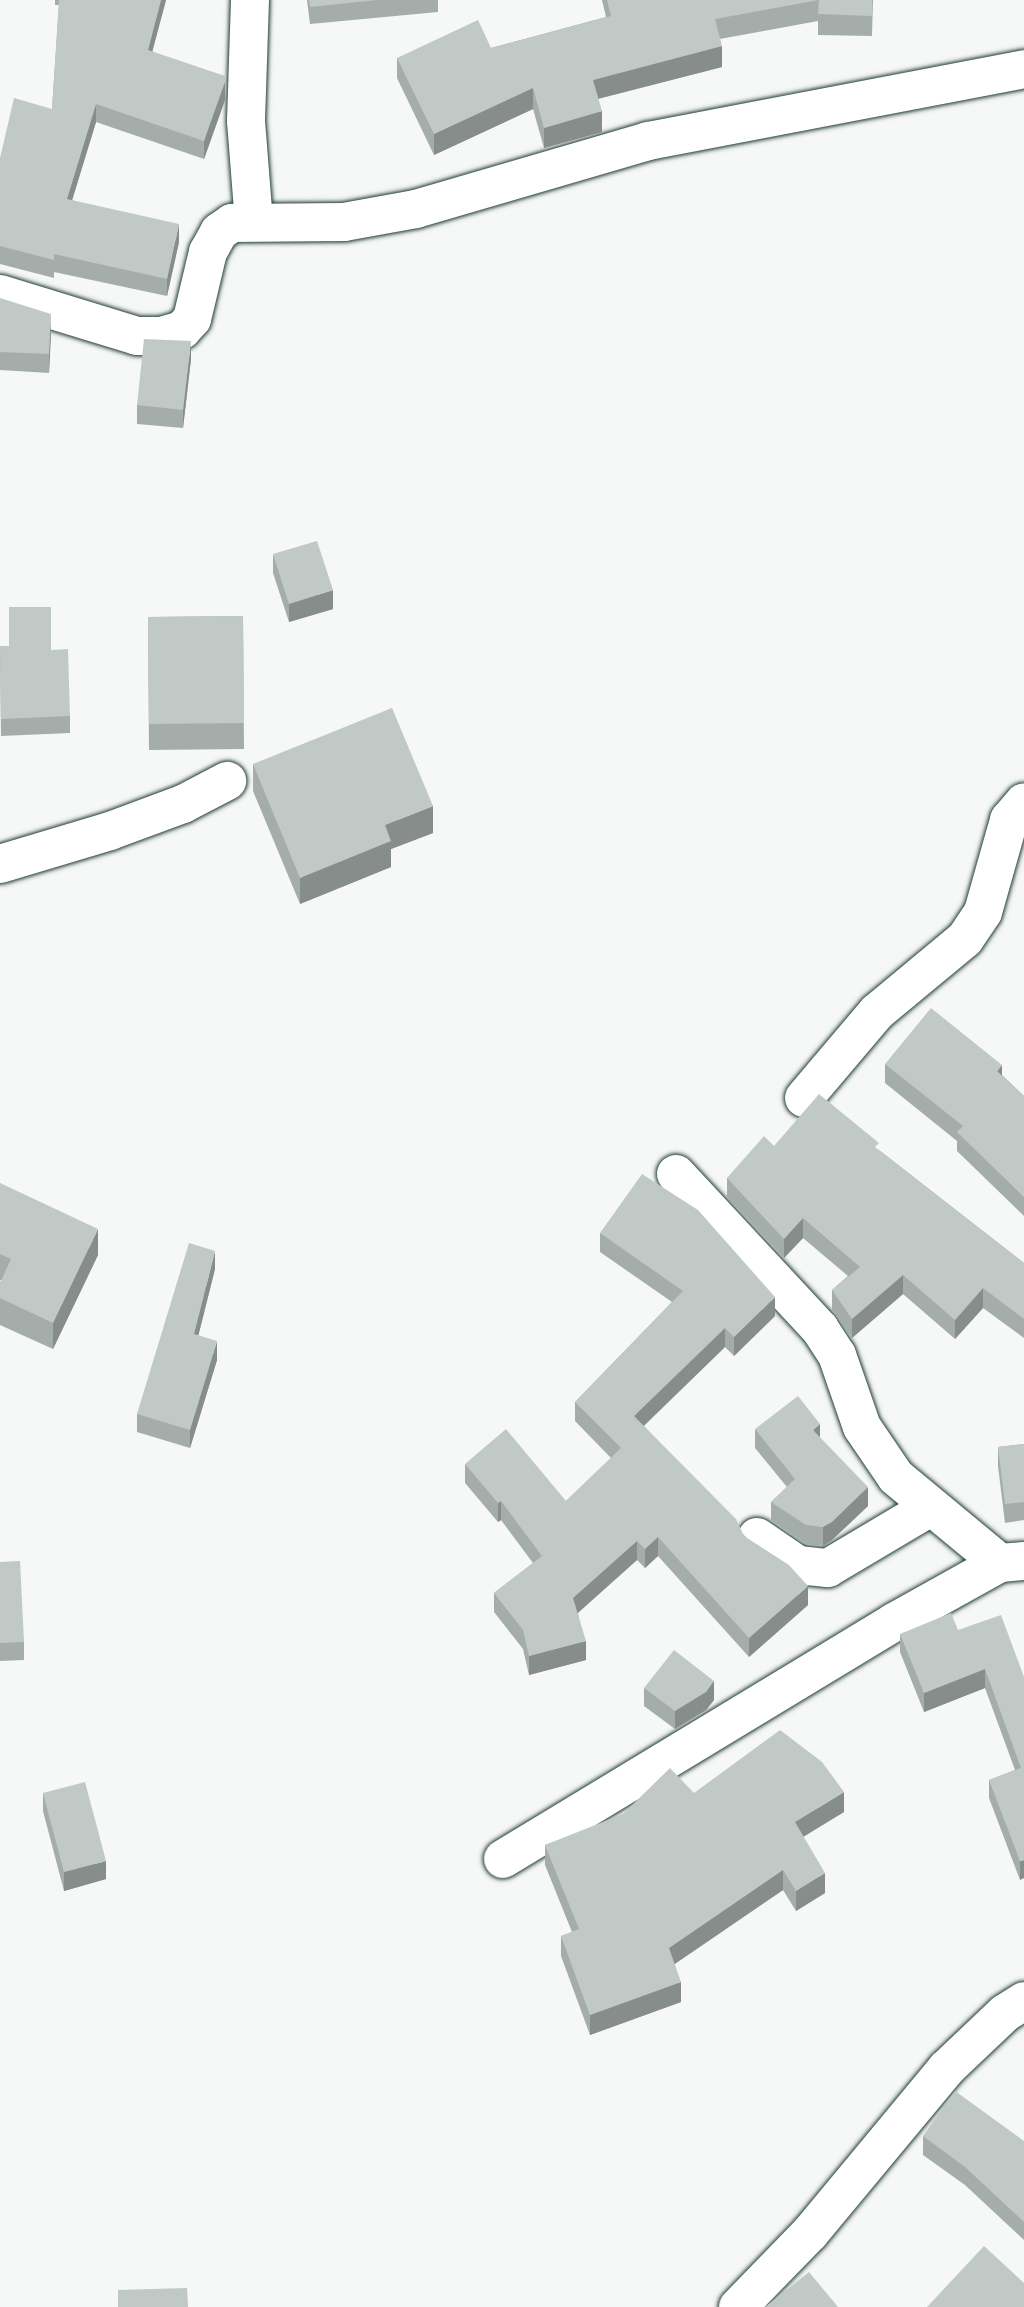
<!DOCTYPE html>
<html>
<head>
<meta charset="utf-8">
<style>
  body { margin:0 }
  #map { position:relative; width:1024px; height:2307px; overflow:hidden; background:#f6f7f7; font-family:Kalam,sans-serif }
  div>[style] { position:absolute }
  .roads { filter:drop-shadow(0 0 2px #1f3d34) drop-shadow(0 0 2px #1f3d34) }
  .minor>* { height:38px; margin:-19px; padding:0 19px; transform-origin:19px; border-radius:19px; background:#fff }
  .wall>* { inset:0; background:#a5adaa }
  .shaded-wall>* { inset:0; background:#868d8b }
  .building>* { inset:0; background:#c0c9c6 }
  span { translate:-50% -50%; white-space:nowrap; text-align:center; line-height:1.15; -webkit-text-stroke:5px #fff; paint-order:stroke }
</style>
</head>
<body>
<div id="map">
  <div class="roads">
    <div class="minor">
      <div style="left:250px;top:0;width:121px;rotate:91.9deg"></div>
      <div style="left:246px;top:121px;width:101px;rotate:85.5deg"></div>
      <div style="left:0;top:294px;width:143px;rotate:17deg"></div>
      <div style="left:137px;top:336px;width:24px"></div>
      <div style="left:161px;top:336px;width:22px;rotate:-16deg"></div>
      <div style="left:182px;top:330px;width:15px;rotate:-48deg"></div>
      <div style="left:192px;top:319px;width:69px;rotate:-76.6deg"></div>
      <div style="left:208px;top:252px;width:23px;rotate:-61deg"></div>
      <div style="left:219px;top:232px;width:16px;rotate:-35deg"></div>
      <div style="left:232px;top:223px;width:112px;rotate:-0.5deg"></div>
      <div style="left:344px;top:222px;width:73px;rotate:-10.2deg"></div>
      <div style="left:416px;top:209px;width:242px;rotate:-16.3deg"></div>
      <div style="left:648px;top:141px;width:383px;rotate:-10.8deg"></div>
      <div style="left:0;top:864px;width:115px;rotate:-16.7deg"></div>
      <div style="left:110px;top:831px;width:78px;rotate:-20.3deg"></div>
      <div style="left:183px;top:804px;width:50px;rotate:-27.6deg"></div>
      <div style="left:804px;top:1098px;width:113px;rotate:-49.7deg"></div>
      <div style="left:877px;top:1012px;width:114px;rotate:-39.7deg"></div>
      <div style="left:965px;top:939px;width:32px;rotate:-56deg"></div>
      <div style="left:983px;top:912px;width:96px;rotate:-74.2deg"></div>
      <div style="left:1009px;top:820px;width:23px;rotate:-50deg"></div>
      <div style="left:676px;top:1174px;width:212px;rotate:47.1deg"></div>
      <div style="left:820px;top:1329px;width:31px;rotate:57deg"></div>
      <div style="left:837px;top:1355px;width:76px;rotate:70.9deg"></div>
      <div style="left:862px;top:1427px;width:60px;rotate:55.8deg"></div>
      <div style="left:896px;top:1477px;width:135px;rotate:39.6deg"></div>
      <div style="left:1000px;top:1563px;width:22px;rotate:-5deg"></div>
      <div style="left:757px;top:1537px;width:50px;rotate:34.3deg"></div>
      <div style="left:798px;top:1565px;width:30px;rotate:6deg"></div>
      <div style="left:828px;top:1568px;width:117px;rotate:-30.7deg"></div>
      <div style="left:503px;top:1859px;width:457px;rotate:-31.2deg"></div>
      <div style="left:894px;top:1622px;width:121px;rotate:-29.1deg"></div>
      <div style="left:738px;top:2307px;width:103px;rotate:-45.8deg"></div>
      <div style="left:810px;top:2233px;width:213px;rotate:-50.3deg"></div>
      <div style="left:946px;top:2069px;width:81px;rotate:-43.5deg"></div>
      <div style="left:1005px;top:2013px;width:22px;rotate:-32deg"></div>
    </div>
  </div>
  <div class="wall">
    <div style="clip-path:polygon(55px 0,166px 0,152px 51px,225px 100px,204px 159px,96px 122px,72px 200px,179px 242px,167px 296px,54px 272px,54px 278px,0 264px,0 158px,52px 109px,59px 5px,55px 5px)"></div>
    <div style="clip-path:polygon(307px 0,438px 0,438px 12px,310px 24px)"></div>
    <div style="clip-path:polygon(602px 0,873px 0,872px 36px,818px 35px,818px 21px,720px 39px,722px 67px,598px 99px,602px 132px,544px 148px,533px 109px,434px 155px,397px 78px,397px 58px,491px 48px,606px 17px)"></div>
    <div style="clip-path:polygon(0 298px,51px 333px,49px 373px,0 370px)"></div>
    <div style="clip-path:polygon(191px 359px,183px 428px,137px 424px,137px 405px)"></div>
    <div style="clip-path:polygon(273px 554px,333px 609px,289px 622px,273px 573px)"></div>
    <div style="clip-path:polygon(243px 616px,244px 749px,149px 750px,148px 617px)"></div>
    <div style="clip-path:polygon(0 646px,51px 650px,70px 716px,70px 733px,1px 736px)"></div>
    <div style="clip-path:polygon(253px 764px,433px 833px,391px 849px,391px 867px,300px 904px,253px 791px)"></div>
    <div style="clip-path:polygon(885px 1064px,1002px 1075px,1024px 1096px,1024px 1216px,957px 1151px,957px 1141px,885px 1083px)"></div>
    <div style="clip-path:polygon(774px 1146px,879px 1150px,1024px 1263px,1024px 1338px,983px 1308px,955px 1339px,903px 1294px,852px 1338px,832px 1310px,832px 1290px,848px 1276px,803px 1238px,784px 1258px,727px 1197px,727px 1178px)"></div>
    <div style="clip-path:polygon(0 1183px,98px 1255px,53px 1349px,0 1325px,0 1283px,1px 1280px,0 1280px)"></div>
    <div style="clip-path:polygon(600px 1233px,775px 1316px,734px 1356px,725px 1347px,644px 1426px,808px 1605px,749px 1657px,658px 1556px,645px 1568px,637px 1560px,578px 1613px,586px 1660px,529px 1675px,523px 1649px,494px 1612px,494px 1593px,533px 1563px,501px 1520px,498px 1522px,465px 1483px,465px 1464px,566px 1501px,611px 1458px,575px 1421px,575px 1402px,672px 1302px,600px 1252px)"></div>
    <div style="clip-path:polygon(215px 1269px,198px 1336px,217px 1360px,190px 1448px,137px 1432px,137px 1414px)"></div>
    <div style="clip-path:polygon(755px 1429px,820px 1438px,868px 1506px,832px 1540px,823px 1546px,806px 1544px,771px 1520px,771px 1502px,787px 1487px,755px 1448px)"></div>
    <div style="clip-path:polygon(1024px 1444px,1024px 1520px,1005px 1523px,998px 1466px,998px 1447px)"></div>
    <div style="clip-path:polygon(0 1562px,24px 1642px,24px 1660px,0 1661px)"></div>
    <div style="clip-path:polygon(958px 1630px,1024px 1677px,1020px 1880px,989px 1798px,989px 1780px,1015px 1770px,985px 1688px,924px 1712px,900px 1652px,900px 1634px)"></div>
    <div style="clip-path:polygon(644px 1688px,714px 1700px,706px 1710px,675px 1729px,644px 1706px)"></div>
    <div style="clip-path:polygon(43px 1793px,106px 1879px,64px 1891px,43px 1811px)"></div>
    <div style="clip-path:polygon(694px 1793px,844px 1812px,803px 1836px,825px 1893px,796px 1911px,783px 1890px,674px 1964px,681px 2002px,590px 2035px,561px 1956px,561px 1936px,572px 1932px,545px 1865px,545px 1845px)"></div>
    <div style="clip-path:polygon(923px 2136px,1024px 2141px,1024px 2240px,965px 2185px,923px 2155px)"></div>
  </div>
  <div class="shaded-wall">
    <div style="clip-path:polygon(161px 0,166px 0,148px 68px,148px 50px)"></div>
    <div style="clip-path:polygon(722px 46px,722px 67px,593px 100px,593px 80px)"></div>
    <div style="clip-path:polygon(225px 76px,225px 100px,204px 159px,204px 141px)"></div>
    <div style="clip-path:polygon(533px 88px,533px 109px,434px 155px,434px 134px)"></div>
    <div style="clip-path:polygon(96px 104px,96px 122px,67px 217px,67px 199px)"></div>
    <div style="clip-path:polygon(602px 111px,602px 132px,544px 148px,544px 128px)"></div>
    <div style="clip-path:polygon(179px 224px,179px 242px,167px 296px,167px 279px)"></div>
    <div style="clip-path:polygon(51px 314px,51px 333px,49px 373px,49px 354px)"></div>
    <div style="clip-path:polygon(191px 341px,191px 359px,183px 428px,183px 410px)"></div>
    <div style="clip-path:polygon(333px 590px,333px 609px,289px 622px,289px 604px)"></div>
    <div style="clip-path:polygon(433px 806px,433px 833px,391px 849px,391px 867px,300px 904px,300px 878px,385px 825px)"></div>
    <div style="clip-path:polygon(1002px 1065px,1002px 1085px,997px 1071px)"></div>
    <div style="clip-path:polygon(803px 1218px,803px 1238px,784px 1258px,784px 1239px)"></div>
    <div style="clip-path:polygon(98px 1229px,98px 1255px,53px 1349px,53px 1323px)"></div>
    <div style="clip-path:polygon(215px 1251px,215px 1269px,194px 1353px,194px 1334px)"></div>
    <div style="clip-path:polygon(903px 1275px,903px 1294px,852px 1338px,852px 1319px)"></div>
    <div style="clip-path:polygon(983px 1288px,983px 1308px,955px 1339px,955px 1320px)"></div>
    <div style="clip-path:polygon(775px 1297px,775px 1316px,734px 1356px,734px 1337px)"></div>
    <div style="clip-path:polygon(725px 1328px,725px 1347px,634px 1435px,634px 1416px)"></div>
    <div style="clip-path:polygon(217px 1341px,217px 1360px,190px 1448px,190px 1430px)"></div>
    <div style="clip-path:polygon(820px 1424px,820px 1443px,813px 1430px)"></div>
    <div style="clip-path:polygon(868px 1487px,868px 1506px,832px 1540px,823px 1546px,823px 1527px)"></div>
    <div style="clip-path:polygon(501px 1501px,501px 1520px,498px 1522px,498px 1503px)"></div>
    <div style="clip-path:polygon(658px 1537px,658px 1556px,645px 1568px,645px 1549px)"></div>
    <div style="clip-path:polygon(637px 1541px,637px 1560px,573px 1617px,573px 1598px)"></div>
    <div style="clip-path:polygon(808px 1586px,808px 1605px,749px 1657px,749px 1638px)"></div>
    <div style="clip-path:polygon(586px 1641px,586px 1660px,529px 1675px,529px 1656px)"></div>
    <div style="clip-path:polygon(985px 1669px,985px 1688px,924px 1712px,924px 1693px)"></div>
    <div style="clip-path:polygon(714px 1681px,714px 1700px,706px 1710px,675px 1729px,675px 1711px)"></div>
    <div style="clip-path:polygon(844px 1792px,844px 1812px,795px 1842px,795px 1822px)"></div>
    <div style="clip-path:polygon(1024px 1860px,1024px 1878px,1020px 1880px,1020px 1861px)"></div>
    <div style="clip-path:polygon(106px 1861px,106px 1879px,64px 1891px,64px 1872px)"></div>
    <div style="clip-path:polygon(783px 1870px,783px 1890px,669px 1968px,669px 1948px)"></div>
    <div style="clip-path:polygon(825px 1873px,825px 1893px,796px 1911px,796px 1891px)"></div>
    <div style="clip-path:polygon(681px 1982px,681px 2002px,590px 2035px,590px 2015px)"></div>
  </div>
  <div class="building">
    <div style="clip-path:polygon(59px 0,161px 0,148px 50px,225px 76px,225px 82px,204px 141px,96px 104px,67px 199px,179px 224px,167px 279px,54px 254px,54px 260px,0 246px,0 158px,14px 98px,52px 109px)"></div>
    <div style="clip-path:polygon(309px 0,377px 0,310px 7px)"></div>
    <div style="clip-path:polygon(607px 0,872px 0,872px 16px,818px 14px,819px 0,715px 19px,722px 46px,593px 80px,602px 111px,544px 128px,533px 88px,434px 134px,397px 58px,478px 20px,491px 48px,611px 16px)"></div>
    <div style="clip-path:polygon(0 298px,51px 314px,49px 354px,0 352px)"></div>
    <div style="clip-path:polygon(144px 339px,191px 341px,183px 410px,137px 405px)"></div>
    <div style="clip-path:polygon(317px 541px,333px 590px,289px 604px,273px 554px)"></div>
    <div style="clip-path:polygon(9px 607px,51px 607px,51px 650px,68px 649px,70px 716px,1px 719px,0 646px,9px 646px)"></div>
    <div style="clip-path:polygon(243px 616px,244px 723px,149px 724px,148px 617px)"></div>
    <div style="clip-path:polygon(392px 708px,433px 806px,385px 825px,391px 841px,300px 878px,253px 764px)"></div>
    <div style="clip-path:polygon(931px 1008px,1002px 1065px,997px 1071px,1024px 1096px,1024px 1197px,957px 1132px,963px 1126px,885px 1064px)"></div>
    <div style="clip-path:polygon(819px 1094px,879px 1143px,875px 1147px,1024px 1263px,1024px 1319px,983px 1288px,955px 1320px,903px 1275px,852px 1319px,832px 1290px,860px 1267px,803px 1218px,784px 1239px,727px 1178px,764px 1136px,774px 1146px)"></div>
    <div style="clip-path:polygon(642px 1174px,698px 1210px,775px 1297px,734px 1337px,725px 1328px,634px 1416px,736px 1519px,744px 1536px,789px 1565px,808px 1586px,749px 1638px,658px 1537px,645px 1549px,637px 1541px,573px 1598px,586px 1641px,529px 1656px,523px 1630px,494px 1593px,542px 1556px,501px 1501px,498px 1503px,465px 1464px,506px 1429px,566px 1501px,621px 1448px,575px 1402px,683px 1291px,600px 1233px)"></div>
    <div style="clip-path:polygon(0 1183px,98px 1229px,53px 1323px,0 1298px,0 1283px,11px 1259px,0 1254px)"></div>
    <div style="clip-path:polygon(189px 1243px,215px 1251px,194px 1334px,217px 1341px,190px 1430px,137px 1414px)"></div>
    <div style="clip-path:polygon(798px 1396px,820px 1424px,813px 1430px,868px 1487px,832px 1522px,823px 1527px,806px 1525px,771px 1502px,795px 1479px,755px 1429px)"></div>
    <div style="clip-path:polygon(1024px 1444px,1024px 1502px,1005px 1504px,998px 1447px)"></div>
    <div style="clip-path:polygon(20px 1561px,24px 1642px,0 1643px,0 1562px)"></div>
    <div style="clip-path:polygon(951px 1613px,958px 1630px,1001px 1615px,1024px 1677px,1024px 1860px,1020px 1861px,989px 1780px,1021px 1768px,985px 1669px,924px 1693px,900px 1634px)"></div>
    <div style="clip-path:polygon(674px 1650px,714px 1681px,706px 1692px,675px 1711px,644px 1688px)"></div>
    <div style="clip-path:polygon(780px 1730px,822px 1762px,844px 1792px,795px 1822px,825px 1873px,796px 1891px,783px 1870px,669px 1948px,681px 1982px,590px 2015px,561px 1936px,579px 1929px,545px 1845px,623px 1814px,670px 1768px,694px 1793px)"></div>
    <div style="clip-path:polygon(85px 1782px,106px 1861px,64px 1872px,43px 1793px)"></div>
    <div style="clip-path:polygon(955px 2091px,1024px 2141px,1024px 2222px,965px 2167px,923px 2136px)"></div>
    <div style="clip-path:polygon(984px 2246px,1024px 2283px,1024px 2307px,927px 2307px)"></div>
    <div style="clip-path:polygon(809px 2272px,838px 2307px,765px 2307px)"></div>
    <div style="clip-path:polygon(187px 2288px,188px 2307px,118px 2307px,118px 2290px)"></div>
  </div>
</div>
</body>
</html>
